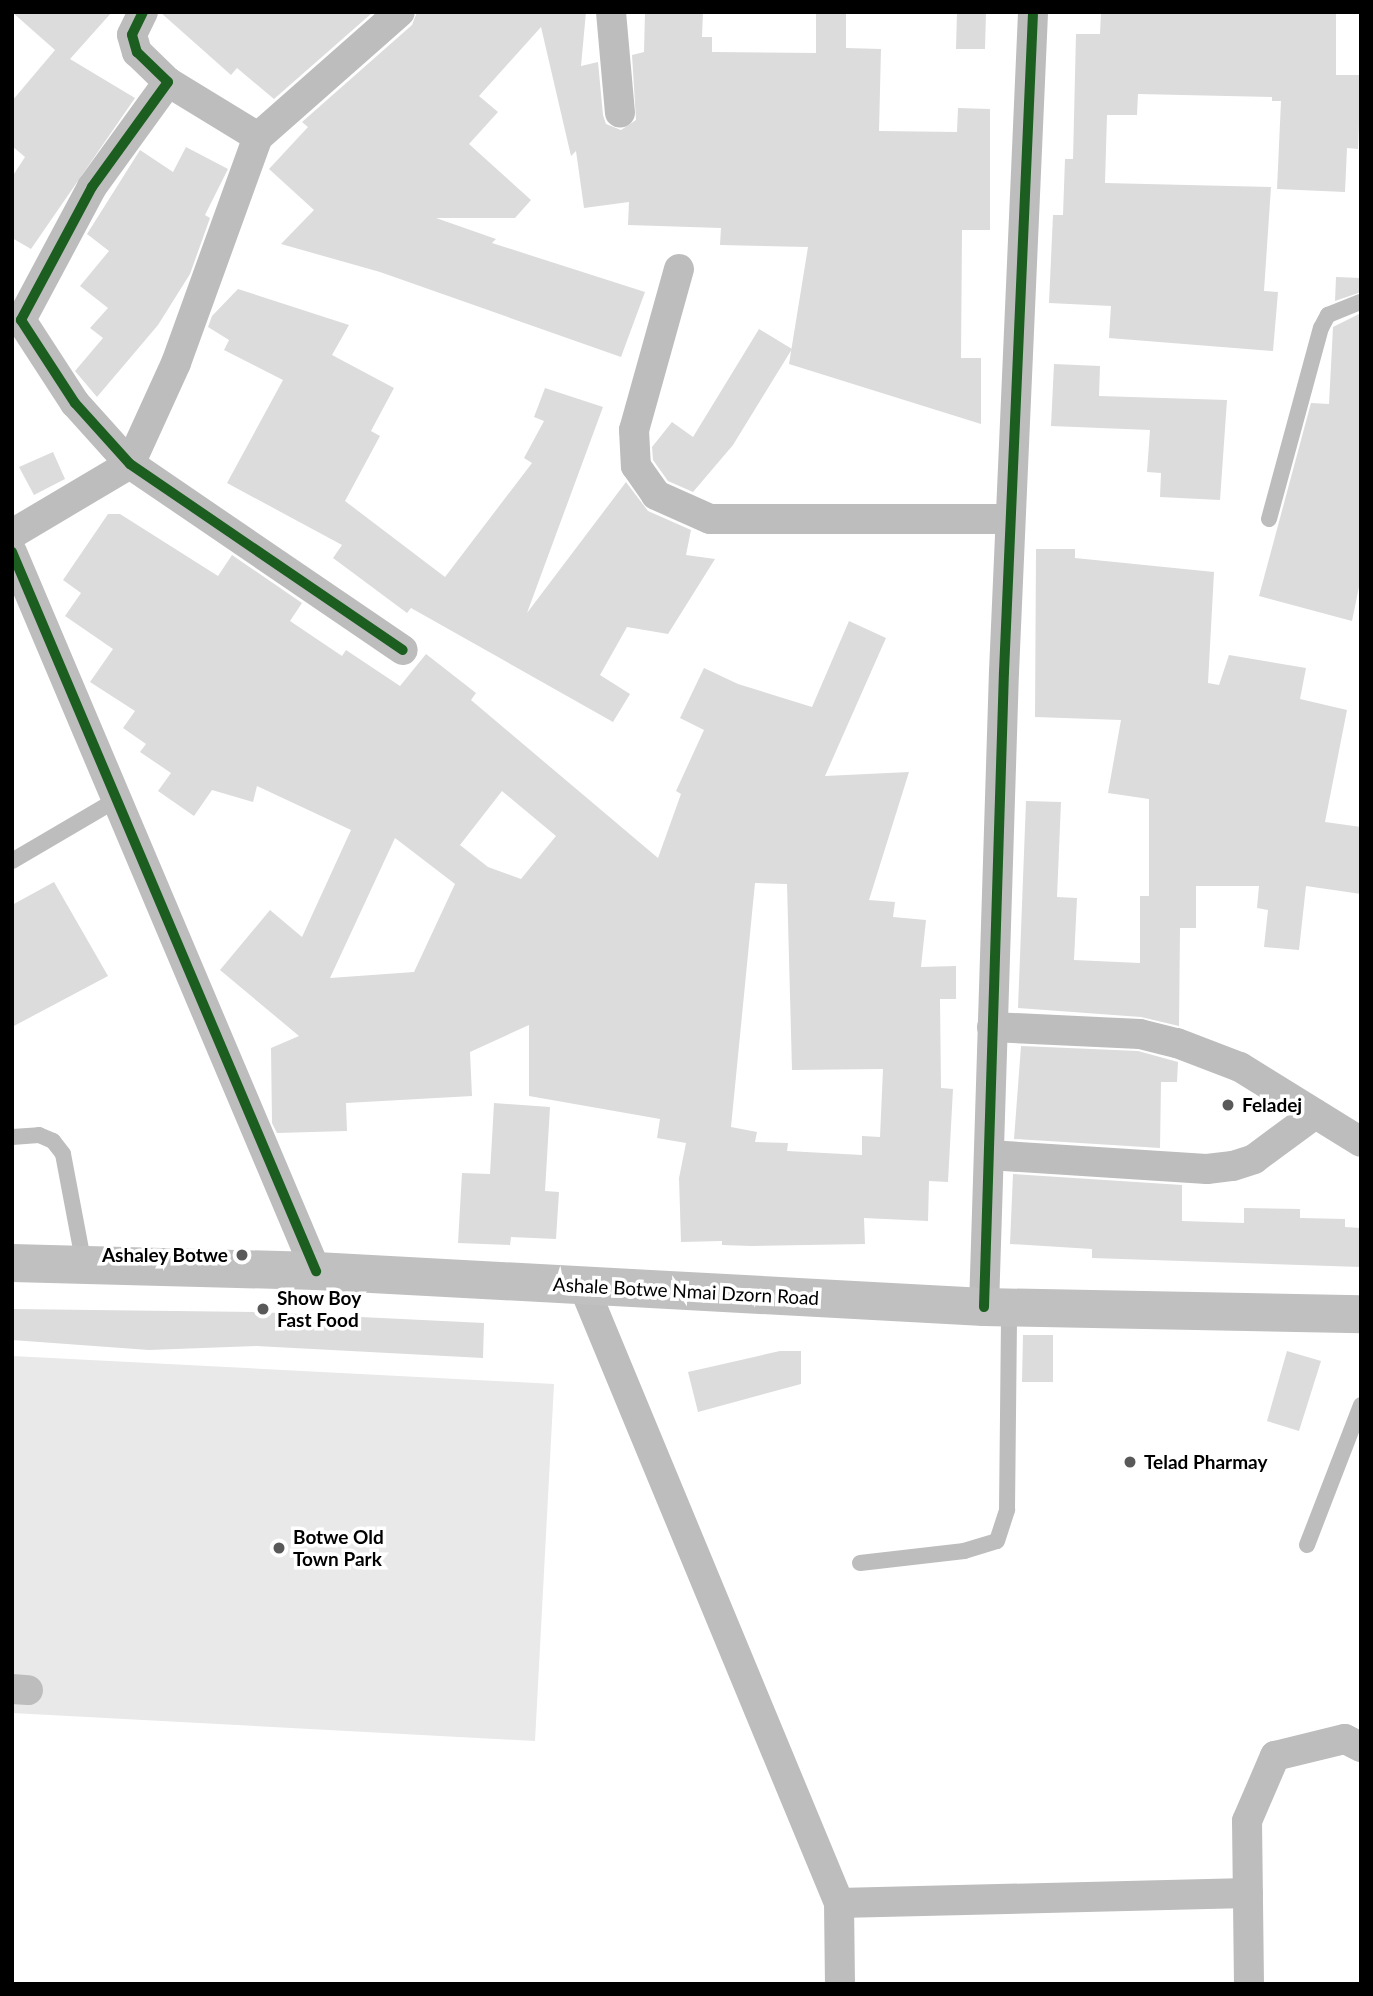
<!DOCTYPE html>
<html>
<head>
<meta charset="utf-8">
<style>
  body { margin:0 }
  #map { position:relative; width:1373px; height:1996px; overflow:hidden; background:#fff; font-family:Lato,sans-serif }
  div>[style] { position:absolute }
  .green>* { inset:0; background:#e9e9e9 }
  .building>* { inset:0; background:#dcdcdc }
  .lane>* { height:16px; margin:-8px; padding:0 8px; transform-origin:8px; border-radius:8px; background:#bdbdbd }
  .street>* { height:30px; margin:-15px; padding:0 15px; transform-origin:15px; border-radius:15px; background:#bdbdbd }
  .secondary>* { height:38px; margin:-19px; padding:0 19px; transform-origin:19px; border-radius:19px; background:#c0c0c0 }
  .cycleway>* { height:10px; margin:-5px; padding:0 5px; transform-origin:5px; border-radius:5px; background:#1b5e20 }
  .dots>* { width:19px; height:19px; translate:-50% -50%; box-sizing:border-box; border:4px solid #fff; border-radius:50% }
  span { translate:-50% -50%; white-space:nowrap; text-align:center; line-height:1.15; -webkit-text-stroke:7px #fff; paint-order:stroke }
  .poi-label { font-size:19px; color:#000; font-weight:700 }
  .left { translate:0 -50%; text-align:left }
  .right { translate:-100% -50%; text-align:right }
  .street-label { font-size:19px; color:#000 }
  .frame { position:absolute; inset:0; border:14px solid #000; pointer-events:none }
</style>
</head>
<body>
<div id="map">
  <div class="green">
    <div style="clip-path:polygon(12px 1356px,554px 1384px,535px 1741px,12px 1713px)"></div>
  </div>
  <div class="building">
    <div style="clip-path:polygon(12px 12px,112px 12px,70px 59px,135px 98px,31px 249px,12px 238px,12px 177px,25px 157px,12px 146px,12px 101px,55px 50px)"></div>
    <div style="clip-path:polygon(160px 12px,372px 12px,372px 13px,274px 99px,237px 68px,231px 75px)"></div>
    <div style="clip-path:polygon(417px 12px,586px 12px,581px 66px,598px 62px,603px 115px,606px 124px,621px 130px,636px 120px,632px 55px,644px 52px,645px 12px,703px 12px,702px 37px,712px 37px,712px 52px,816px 53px,816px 12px,846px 12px,846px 48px,881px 49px,879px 131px,957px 132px,958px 108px,990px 109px,990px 230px,962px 230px,961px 358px,981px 358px,981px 424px,789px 364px,808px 247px,720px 245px,721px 228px,628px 225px,629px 202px,584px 208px,576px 151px,571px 156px,541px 27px,479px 96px,498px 112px,469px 144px,531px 200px,515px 218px,436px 218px,496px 239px,492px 243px,645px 292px,621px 357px,380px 272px,281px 244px,314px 210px,269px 169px,308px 127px,302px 122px,412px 25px)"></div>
    <div style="clip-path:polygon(957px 12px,986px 12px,985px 49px,956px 49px)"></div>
    <div style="clip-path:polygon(1101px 12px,1336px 12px,1336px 75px,1361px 75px,1358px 149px,1347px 148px,1345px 192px,1277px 189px,1281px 101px,1272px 101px,1272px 97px,1138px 94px,1137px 115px,1107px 115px,1105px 183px,1271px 187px,1264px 291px,1278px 292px,1273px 351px,1109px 338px,1111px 306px,1049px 303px,1053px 215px,1063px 215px,1065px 159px,1073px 159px,1076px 34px,1100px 34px)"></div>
    <div style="clip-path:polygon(186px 147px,228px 169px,205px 215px,210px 218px,190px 274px,158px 325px,97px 397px,75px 371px,103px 338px,90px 328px,108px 308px,80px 286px,109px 251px,87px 234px,140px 150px,173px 172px)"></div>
    <div style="clip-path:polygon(1336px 277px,1361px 278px,1361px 292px,1335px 301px)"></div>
    <div style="clip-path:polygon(238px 289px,349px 325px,332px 355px,394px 388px,371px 431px,380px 436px,345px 501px,445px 577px,532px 463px,524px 458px,544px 421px,534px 417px,545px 388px,603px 407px,527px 613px,626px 482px,648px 511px,691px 530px,686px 555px,715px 559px,668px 634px,627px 627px,600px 675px,630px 694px,613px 722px,411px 608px,407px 613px,333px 558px,342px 545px,227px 483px,283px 380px,224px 350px,229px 340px,208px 327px,212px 316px)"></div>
    <div style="clip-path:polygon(1361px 313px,1361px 577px,1352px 621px,1259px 596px,1311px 403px,1329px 404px,1333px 327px)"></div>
    <div style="clip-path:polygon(759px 329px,792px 349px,733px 445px,693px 492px,668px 481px,653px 460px,652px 447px,672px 422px,693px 437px)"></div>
    <div style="clip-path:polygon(1054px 364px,1100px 366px,1099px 396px,1227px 400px,1220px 500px,1160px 497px,1161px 473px,1147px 472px,1150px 430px,1051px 426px)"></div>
    <div style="clip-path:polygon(53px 452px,65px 479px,34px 495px,19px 467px)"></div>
    <div style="clip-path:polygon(evenodd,108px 514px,120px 514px,218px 576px,232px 555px,302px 603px,290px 621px,342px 656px,346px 650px,400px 686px,426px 654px,476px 693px,471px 700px,658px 858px,681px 794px,676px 791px,704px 730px,680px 718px,704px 668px,738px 684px,812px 707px,849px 621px,886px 638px,825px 776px,909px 772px,869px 900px,895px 902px,893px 917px,926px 920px,921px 967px,956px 966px,956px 999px,940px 999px,941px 1088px,953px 1089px,948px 1182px,929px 1181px,928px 1221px,864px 1218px,865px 1244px,752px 1246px,722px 1245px,722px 1241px,681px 1242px,679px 1178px,686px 1143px,657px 1138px,660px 1119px,529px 1096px,529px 1025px,470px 1052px,472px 1096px,346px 1103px,347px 1131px,277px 1133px,272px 1123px,271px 1048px,299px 1036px,220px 970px,270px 910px,302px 937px,351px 830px,257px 786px,253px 802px,212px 790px,194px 816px,158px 791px,171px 773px,140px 752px,146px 744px,123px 728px,135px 711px,90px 682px,113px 649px,65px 616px,81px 593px,63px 580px,108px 514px,502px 791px,556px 836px,521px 879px,488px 867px,460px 845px,502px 791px,108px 514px,395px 838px,455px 884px,414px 972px,330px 978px,395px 838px,108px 514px,755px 883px,787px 884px,792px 1070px,883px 1069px,880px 1137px,862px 1136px,862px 1155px,787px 1151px,788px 1143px,755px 1142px,757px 1132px,731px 1127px,755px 883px)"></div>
    <div style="clip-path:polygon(1036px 549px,1075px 549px,1075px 558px,1214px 572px,1208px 683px,1219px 685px,1229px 655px,1306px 668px,1300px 699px,1347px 710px,1325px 822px,1361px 827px,1361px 894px,1306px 886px,1299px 950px,1264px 947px,1268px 910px,1257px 908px,1259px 886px,1196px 886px,1196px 928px,1180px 928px,1179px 1026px,1141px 1017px,1018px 1008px,1026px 801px,1061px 802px,1057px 897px,1077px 898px,1074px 960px,1140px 963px,1140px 896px,1149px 896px,1149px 799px,1108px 793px,1121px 720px,1035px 717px)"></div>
    <div style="clip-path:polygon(54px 882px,108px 976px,12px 1027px,12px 905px)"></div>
    <div style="clip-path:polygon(1021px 1046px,1138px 1051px,1178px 1062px,1177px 1082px,1161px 1082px,1160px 1148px,1014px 1139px)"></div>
    <div style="clip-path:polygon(494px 1103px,550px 1107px,545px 1191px,559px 1192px,556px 1239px,511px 1237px,510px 1245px,458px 1243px,462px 1173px,490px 1174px)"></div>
    <div style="clip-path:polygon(1013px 1174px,1182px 1185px,1182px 1221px,1244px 1223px,1244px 1208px,1300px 1209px,1300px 1218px,1345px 1219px,1345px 1227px,1361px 1228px,1361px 1267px,1092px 1258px,1092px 1249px,1010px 1244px)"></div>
    <div style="clip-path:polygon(12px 1309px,258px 1312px,484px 1323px,483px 1358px,256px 1346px,149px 1350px,12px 1340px)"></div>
    <div style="clip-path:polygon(1023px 1335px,1053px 1335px,1053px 1382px,1022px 1382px)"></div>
    <div style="clip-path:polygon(780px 1351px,801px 1351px,801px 1384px,698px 1412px,688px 1372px)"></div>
    <div style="clip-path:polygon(1287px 1351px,1321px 1361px,1299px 1431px,1267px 1421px)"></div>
  </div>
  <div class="lane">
    <div style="left:1269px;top:519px;width:198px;rotate:-74.8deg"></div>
    <div style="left:1321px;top:328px;width:15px;rotate:-62deg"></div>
    <div style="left:1328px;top:315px;width:35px;rotate:-22deg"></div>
    <div style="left:12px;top:861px;width:121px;rotate:-30.4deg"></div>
    <div style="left:12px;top:1137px;width:27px;rotate:-4deg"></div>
    <div style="left:39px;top:1135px;width:15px;rotate:23deg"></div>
    <div style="left:53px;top:1141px;width:16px;rotate:52deg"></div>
    <div style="left:63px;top:1154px;width:113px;rotate:79.3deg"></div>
    <div style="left:1307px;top:1545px;width:150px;rotate:-68.9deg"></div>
    <div style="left:860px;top:1563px;width:105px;rotate:-6.6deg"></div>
    <div style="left:964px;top:1551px;width:34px;rotate:-17deg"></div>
    <div style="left:997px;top:1541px;width:33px;rotate:-72deg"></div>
    <div style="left:1007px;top:1510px;width:203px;rotate:-89.4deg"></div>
  </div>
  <div class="street">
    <div style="left:143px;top:12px;width:25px;rotate:116deg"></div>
    <div style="left:132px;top:35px;width:18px;rotate:74deg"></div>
    <div style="left:137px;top:52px;width:43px;rotate:44.1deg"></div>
    <div style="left:168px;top:82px;width:130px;rotate:125.9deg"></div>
    <div style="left:92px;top:187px;width:151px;rotate:118.1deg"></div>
    <div style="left:21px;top:320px;width:99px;rotate:57deg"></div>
    <div style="left:75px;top:403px;width:82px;rotate:48deg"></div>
    <div style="left:130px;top:464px;width:330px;rotate:34.3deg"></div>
    <div style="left:611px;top:12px;width:101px;rotate:84.9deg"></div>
    <div style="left:168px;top:82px;width:105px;rotate:31.4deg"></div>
    <div style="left:679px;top:269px;width:167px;rotate:105.6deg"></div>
    <div style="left:634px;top:430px;width:36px;rotate:87deg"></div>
    <div style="left:636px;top:466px;width:35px;rotate:55deg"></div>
    <div style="left:656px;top:495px;width:59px;rotate:24deg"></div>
    <div style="left:710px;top:519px;width:299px"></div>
    <div style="left:12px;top:534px;width:137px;rotate:-30.7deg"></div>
    <div style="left:130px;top:464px;width:111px;rotate:-65.5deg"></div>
    <div style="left:176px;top:363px;width:240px;rotate:-70.1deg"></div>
    <div style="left:258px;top:137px;width:189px;rotate:-41.4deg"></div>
    <div style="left:12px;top:552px;width:781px;rotate:67.08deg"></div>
    <div style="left:992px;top:1027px;width:148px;rotate:2.7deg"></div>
    <div style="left:1140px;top:1034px;width:38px;rotate:14deg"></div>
    <div style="left:1177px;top:1043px;width:67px;rotate:20.9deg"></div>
    <div style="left:1240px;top:1067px;width:142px;rotate:31.8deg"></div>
    <div style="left:989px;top:1155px;width:218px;rotate:3.7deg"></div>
    <div style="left:1207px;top:1169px;width:26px;rotate:-7deg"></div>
    <div style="left:1233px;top:1166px;width:22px;rotate:-18deg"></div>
    <div style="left:1254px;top:1159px;width:76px;rotate:-36.4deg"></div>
    <div style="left:583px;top:1285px;width:669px;rotate:67.5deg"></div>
    <div style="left:839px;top:1903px;width:81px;rotate:89.3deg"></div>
    <div style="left:984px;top:1307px;width:635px;rotate:-88.2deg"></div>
    <div style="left:1004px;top:672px;width:661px;rotate:-87.48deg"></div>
    <div style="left:12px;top:1689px;width:16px;rotate:4deg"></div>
    <div style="left:839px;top:1903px;width:409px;rotate:-1.4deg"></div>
    <div style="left:1249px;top:1984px;width:163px;rotate:-90.7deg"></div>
    <div style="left:1247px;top:1821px;width:71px;rotate:-66.7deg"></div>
    <div style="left:1275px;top:1756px;width:72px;rotate:-13.7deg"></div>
    <div style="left:1345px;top:1739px;width:18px;rotate:27deg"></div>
  </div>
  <div class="secondary">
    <div style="left:12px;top:1263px;width:304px;rotate:1.5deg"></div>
    <div style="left:316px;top:1271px;width:669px;rotate:3.08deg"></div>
    <div style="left:984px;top:1307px;width:377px;rotate:1.1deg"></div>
  </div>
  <div class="cycleway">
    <div style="left:143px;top:12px;width:25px;rotate:116deg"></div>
    <div style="left:132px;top:35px;width:18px;rotate:74deg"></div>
    <div style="left:137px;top:52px;width:43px;rotate:44.1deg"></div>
    <div style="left:168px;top:82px;width:130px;rotate:125.9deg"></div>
    <div style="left:92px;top:187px;width:151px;rotate:118.1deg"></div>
    <div style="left:21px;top:320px;width:99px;rotate:57deg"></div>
    <div style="left:75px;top:403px;width:82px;rotate:48deg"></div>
    <div style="left:130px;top:464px;width:330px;rotate:34.3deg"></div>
    <div style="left:12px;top:552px;width:781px;rotate:67.08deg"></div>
    <div style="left:984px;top:1307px;width:635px;rotate:-88.2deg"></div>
    <div style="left:1004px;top:672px;width:661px;rotate:-87.48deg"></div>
  </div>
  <div class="dots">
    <div style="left:1228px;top:1105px;background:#595959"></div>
    <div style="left:242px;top:1255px;background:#595959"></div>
    <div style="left:263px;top:1309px;background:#595959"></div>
    <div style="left:1130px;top:1462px;background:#595959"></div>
    <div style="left:279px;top:1548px;background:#595959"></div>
  </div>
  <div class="poi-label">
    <span class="left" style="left:1242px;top:1105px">Feladej</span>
    <span class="right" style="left:228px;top:1255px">Ashaley Botwe</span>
    <span class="left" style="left:277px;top:1309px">Show Boy<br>Fast Food</span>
    <span class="left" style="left:1144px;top:1462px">Telad Pharmay</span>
    <span class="left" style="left:293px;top:1548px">Botwe Old<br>Town Park</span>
  </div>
  <div class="street-label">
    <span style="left:686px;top:1291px;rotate:3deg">Ashale Botwe Nmai Dzorn Road</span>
  </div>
  <div class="frame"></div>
</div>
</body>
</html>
